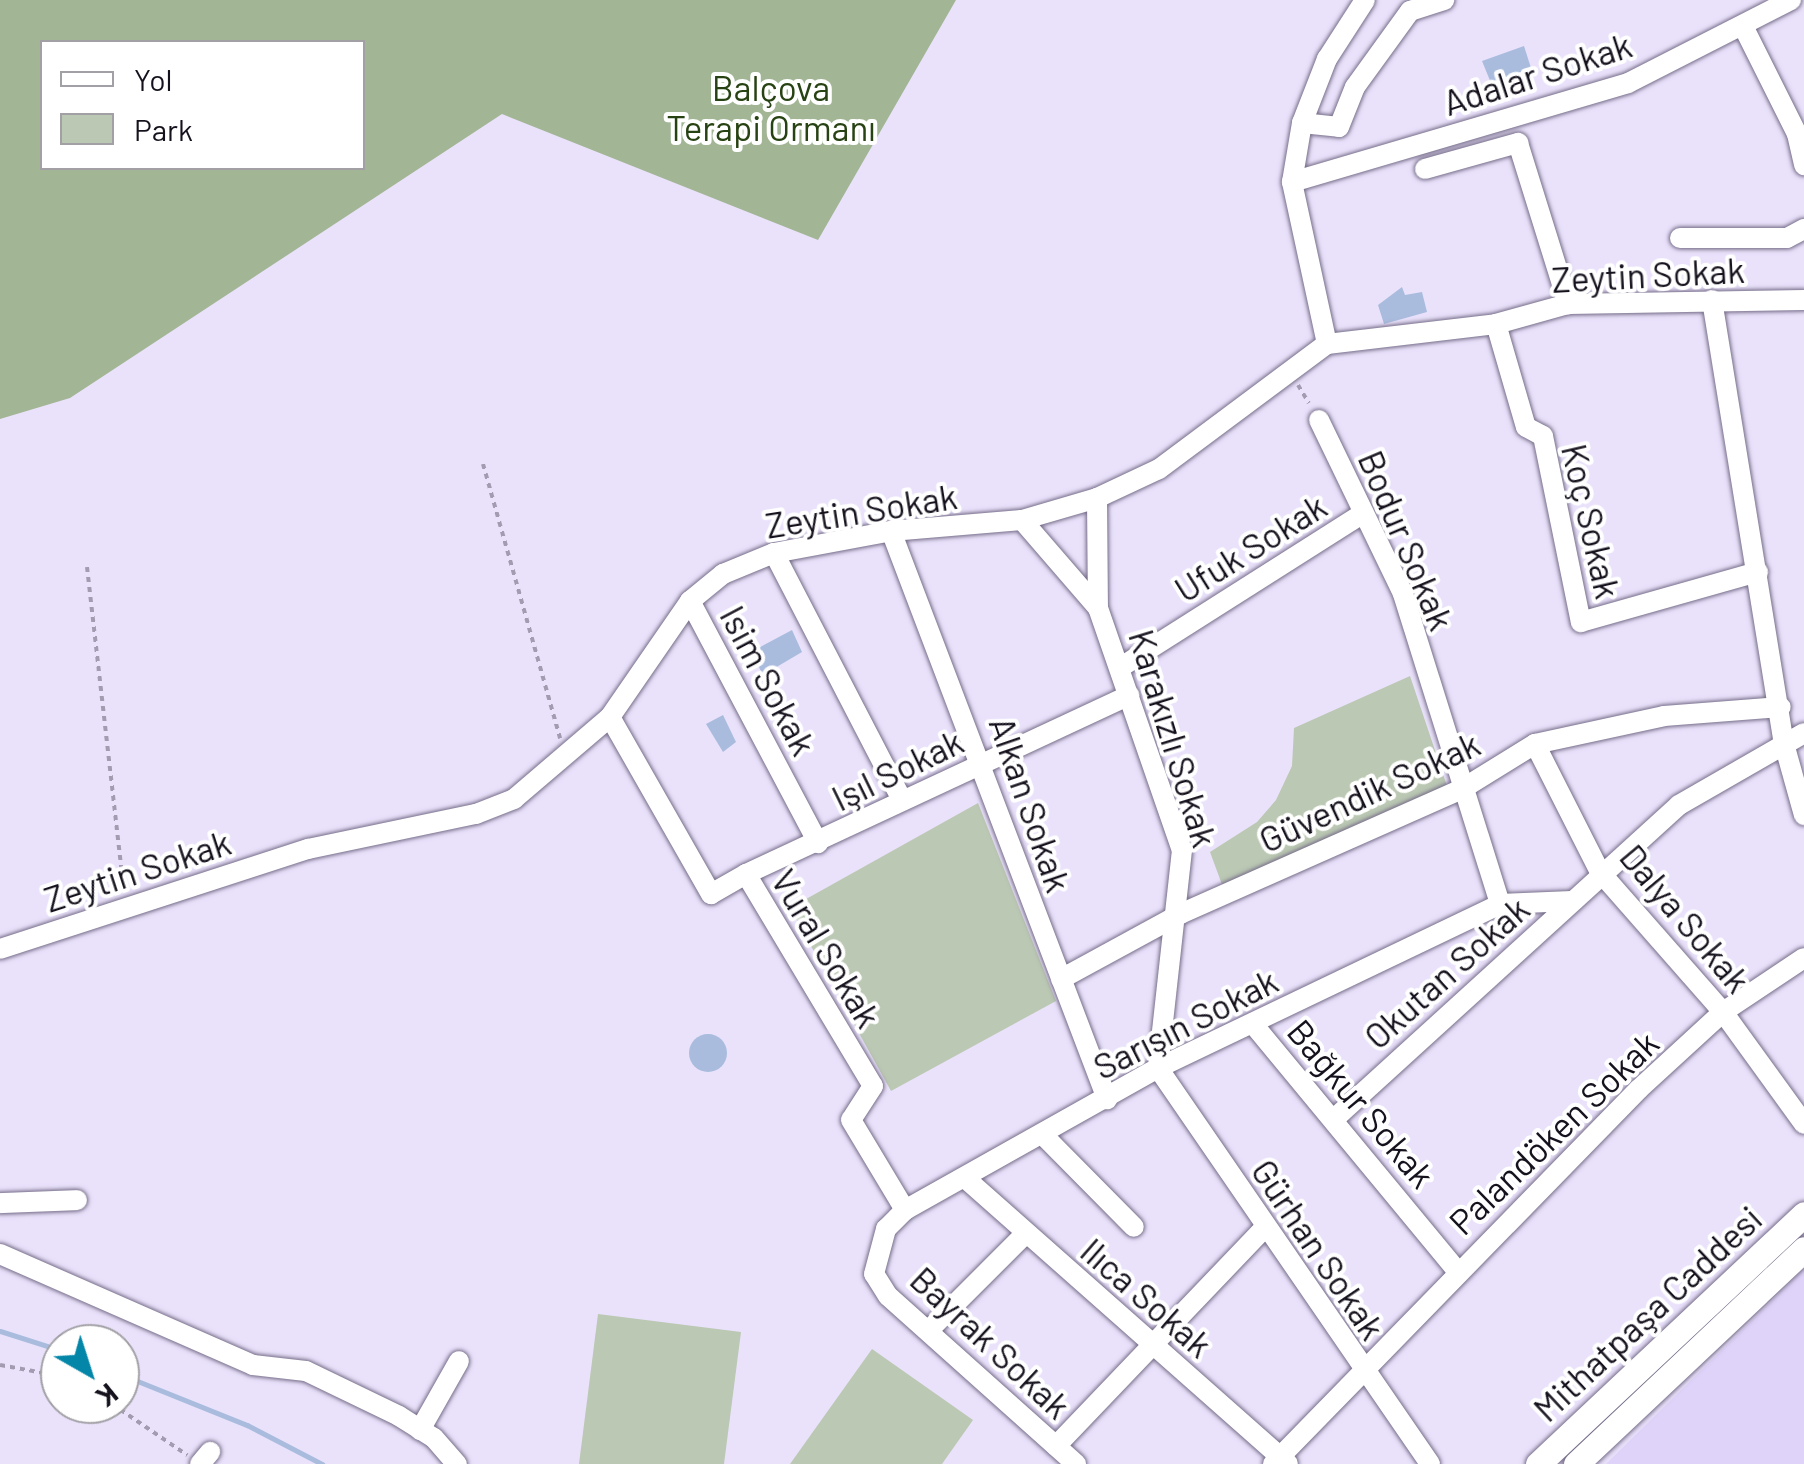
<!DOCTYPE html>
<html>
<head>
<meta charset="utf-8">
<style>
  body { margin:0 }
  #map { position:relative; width:1804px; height:1464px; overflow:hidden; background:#eae2fb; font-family:Barlow,sans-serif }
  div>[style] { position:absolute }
  .built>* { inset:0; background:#dfd3f9 }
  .green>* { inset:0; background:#bbc8b3 }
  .forest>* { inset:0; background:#a2b696 }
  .water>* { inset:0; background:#a9bcdd }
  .round { border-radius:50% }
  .stream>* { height:5px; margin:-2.5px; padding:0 2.5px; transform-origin:2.5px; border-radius:2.5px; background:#a9bcdd }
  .path>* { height:4px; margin-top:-2px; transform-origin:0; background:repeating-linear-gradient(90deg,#a39cb0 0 5px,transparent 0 10px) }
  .roads { filter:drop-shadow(0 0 2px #766d89) drop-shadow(0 0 2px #766d89) }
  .minor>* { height:20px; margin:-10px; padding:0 10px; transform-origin:10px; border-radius:10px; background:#fff }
  .major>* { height:25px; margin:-12.5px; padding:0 12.5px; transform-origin:12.5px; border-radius:12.5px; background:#fff }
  span { translate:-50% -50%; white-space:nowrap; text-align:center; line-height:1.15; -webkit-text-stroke:8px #fff; paint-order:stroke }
  .street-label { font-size:35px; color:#16121d }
  .park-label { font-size:35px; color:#284313 }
  .legend { position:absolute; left:40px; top:40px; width:325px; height:130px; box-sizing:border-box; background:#fff; border:2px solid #a2a0a5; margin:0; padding:12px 18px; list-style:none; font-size:30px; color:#16121d }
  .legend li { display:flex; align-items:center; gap:20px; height:50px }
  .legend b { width:50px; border:2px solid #a2a0a5 }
  .north { position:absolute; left:40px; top:1324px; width:100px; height:100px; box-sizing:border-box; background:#fff; border:2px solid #a2a0a5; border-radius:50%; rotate:141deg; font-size:28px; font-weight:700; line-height:40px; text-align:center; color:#16121d }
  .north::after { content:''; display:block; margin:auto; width:35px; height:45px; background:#0386a8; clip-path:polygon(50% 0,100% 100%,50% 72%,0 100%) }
</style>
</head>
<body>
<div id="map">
  <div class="built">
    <div style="clip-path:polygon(1804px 1269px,1804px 1464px,1606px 1464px)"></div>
  </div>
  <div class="green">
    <div style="clip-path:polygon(1410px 676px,1448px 789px,1224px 890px,1210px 852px,1257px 822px,1276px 800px,1292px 766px,1294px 728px)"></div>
    <div style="clip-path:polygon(978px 803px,1056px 1001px,891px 1091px,790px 908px)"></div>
    <div style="clip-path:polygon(598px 1314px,741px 1332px,724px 1464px,579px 1464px)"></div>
    <div style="clip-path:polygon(872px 1349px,973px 1420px,942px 1464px,790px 1464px)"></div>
  </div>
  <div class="forest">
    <div style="clip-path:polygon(evenodd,0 0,956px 0,818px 240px,502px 114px,70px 398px,0 419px,0 0,42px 42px,362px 42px,362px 168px,42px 168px,42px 42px)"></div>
  </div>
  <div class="water">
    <div style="clip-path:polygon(1524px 46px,1531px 68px,1491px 83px,1482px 61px)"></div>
    <div style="clip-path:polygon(1402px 287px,1405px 295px,1422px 292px,1427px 312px,1384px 324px,1378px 305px)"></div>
    <div style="clip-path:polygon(792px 630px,802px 652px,763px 675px,751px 652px)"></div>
    <div style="clip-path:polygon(723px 715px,736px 742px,723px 752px,706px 724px)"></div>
    <div class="round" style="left:689px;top:1034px;width:38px;height:38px"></div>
  </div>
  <div class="stream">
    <div style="left:0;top:1331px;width:63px;rotate:17.6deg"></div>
    <div style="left:120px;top:1374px;width:137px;rotate:21.9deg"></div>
    <div style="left:247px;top:1425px;width:85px;rotate:27.5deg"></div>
  </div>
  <div class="path">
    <div style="left:1298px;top:385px;width:21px;rotate:59deg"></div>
    <div style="left:483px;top:464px;width:285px;rotate:74.3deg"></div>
    <div style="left:87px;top:567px;width:325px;rotate:83.5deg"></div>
    <div style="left:0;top:1365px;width:61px;rotate:10.4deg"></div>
    <div style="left:112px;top:1404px;width:91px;rotate:34.2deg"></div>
  </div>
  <div class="roads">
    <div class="minor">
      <div style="left:1744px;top:28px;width:119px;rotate:63.4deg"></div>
      <div style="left:1797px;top:134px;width:32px;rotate:77deg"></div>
      <div style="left:1302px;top:123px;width:37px;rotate:6deg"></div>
      <div style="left:1339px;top:127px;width:43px;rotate:-68.2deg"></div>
      <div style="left:1355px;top:87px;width:94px;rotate:-54.1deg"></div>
      <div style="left:1410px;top:11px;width:36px;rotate:-18deg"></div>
      <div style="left:1425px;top:169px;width:97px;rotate:-15.6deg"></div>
      <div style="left:1518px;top:143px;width:169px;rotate:72.7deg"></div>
      <div style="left:1292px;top:182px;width:350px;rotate:-16.4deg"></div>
      <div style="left:1628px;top:83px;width:183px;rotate:-27deg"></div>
      <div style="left:1680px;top:238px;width:107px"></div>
      <div style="left:1787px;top:238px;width:19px;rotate:-28deg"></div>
      <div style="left:1712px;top:300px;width:446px;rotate:80.8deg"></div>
      <div style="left:1783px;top:740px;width:78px;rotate:74.4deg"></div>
      <div style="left:1496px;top:324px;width:107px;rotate:73.8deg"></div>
      <div style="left:1526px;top:427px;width:19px;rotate:28deg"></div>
      <div style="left:1543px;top:436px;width:190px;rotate:78.5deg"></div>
      <div style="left:1581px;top:622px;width:184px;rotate:-15.8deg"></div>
      <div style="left:1327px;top:344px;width:166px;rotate:-102.2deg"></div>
      <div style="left:1292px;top:182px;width:60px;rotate:-80.4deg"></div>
      <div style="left:1302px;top:123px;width:69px;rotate:-68.7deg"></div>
      <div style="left:1327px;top:59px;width:70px;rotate:-57.2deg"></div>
      <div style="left:1319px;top:420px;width:193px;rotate:64.2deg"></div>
      <div style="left:1403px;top:594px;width:325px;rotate:72.6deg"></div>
      <div style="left:1500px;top:904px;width:72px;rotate:-2.4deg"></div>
      <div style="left:1097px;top:498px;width:110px;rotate:89.5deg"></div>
      <div style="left:1098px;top:608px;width:256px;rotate:70.9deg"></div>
      <div style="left:1182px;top:850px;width:219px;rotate:96.3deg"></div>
      <div style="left:1158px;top:1068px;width:480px;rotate:55.5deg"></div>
      <div style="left:1022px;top:520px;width:116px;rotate:49.2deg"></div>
      <div style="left:891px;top:531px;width:608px;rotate:69.18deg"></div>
      <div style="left:774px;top:553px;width:278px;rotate:62.6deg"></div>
      <div style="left:690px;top:601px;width:274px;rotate:62.1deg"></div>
      <div style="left:1121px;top:667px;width:285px;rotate:-32.4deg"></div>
      <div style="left:610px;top:717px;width:204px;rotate:60.3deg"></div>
      <div style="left:711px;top:894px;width:40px;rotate:-29.7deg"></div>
      <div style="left:746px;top:874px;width:247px;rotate:59.1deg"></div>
      <div style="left:873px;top:1086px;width:40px;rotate:122.9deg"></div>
      <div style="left:851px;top:1120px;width:105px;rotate:59deg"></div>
      <div style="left:1535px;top:744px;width:144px;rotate:63.1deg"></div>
      <div style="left:1600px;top:872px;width:186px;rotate:48.7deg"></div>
      <div style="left:1723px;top:1012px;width:138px;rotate:54.1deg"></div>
      <div style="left:746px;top:874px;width:423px;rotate:-25deg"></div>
      <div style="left:0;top:949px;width:324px;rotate:-18deg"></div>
      <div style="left:308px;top:849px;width:172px;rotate:-11.8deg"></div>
      <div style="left:476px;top:814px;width:41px;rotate:-21.5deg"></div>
      <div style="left:514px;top:799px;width:126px;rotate:-40.5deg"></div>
      <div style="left:610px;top:717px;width:141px;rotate:-55.4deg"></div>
      <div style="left:690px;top:601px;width:43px;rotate:-39.3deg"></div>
      <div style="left:723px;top:574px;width:55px;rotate:-22.4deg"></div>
      <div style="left:774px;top:553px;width:119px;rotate:-10.6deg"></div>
      <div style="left:891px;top:531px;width:131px;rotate:-4.8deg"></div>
      <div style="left:1022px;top:520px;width:78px;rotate:-16.3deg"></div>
      <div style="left:1097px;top:498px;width:68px;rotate:-25.1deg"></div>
      <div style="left:1159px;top:469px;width:209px;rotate:-36.7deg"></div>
      <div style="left:1327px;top:344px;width:170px;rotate:-6.7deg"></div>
      <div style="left:1496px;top:324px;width:75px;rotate:-15.5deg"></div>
      <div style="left:1568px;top:304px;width:236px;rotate:-1deg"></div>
      <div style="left:1061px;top:979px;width:136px;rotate:-28.6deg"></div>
      <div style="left:1180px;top:914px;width:308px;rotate:-23.9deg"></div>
      <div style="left:1462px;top:789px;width:86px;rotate:-31.7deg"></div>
      <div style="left:1535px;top:744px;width:132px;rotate:-12.2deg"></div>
      <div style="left:1664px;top:716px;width:117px;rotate:-4.4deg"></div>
      <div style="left:1253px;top:1024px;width:320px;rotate:50.4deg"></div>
      <div style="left:1334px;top:1119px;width:466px;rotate:-42.3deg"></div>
      <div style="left:1679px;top:805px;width:144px;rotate:-29.9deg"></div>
      <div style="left:1043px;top:1135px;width:129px;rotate:45.3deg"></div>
      <div style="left:965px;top:1178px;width:431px;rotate:41.5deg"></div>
      <div style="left:0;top:1203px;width:77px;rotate:-2.2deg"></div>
      <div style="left:0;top:1254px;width:276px;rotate:23.7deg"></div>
      <div style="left:253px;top:1365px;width:53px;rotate:6.5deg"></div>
      <div style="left:306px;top:1371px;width:103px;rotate:25.8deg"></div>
      <div style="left:399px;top:1416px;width:41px;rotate:32.2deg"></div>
      <div style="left:434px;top:1438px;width:35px;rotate:49deg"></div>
      <div style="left:929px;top:1330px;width:136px;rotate:-45deg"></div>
      <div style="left:420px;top:1430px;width:79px;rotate:-60.5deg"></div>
      <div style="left:1056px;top:1446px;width:301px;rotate:-46.3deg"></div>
      <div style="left:200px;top:1464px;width:16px;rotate:-50deg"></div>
      <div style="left:1076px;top:1464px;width:252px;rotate:-138.2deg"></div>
      <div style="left:888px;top:1296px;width:26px;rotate:-122deg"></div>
      <div style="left:874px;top:1274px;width:47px;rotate:-75.1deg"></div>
      <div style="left:886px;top:1229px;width:27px;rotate:-45deg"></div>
      <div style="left:905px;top:1210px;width:290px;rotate:-29.3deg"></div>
      <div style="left:1158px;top:1068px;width:379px;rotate:-25.6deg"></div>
      <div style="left:1273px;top:1464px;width:524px;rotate:-45.7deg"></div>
      <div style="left:1639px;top:1089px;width:114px;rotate:-42.5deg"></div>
      <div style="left:1723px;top:1012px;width:97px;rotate:-33.7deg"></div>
    </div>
    <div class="major">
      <div style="left:1538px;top:1464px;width:365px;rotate:-43.2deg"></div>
      <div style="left:1576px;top:1464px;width:313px;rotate:-43.3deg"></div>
    </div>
  </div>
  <div class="street-label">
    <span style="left:1537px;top:73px;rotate:-18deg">Adalar Sokak</span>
    <span style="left:1648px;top:274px;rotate:-3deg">Zeytin Sokak</span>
    <span style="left:861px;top:510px;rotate:-9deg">Zeytin Sokak</span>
    <span style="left:1592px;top:521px;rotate:77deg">Koç Sokak</span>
    <span style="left:1407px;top:540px;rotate:67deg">Bodur Sokak</span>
    <span style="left:1250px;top:547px;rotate:-32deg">Ufuk Sokak</span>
    <span style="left:769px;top:680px;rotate:62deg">Isim Sokak</span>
    <span style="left:1174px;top:738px;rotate:73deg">Karakızlı Sokak</span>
    <span style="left:897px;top:769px;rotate:-26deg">Işıl Sokak</span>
    <span style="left:1369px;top:791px;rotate:-25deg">Güvendik Sokak</span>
    <span style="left:1031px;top:804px;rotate:71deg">Alkan Sokak</span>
    <span style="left:137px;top:870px;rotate:-18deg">Zeytin Sokak</span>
    <span style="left:1686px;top:918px;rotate:50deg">Dalya Sokak</span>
    <span style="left:827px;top:948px;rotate:59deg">Vural Sokak</span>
    <span style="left:1446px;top:972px;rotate:-42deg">Okutan Sokak</span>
    <span style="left:1185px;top:1023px;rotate:-27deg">Sarışın Sokak</span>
    <span style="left:1362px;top:1103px;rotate:50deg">Bağkur Sokak</span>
    <span style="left:1553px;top:1132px;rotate:-44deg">Palandöken Sokak</span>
    <span style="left:1319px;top:1249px;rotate:56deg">Gürhan Sokak</span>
    <span style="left:1147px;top:1297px;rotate:41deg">Ilıca Sokak</span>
    <span style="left:1647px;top:1313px;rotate:-43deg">Mithatpaşa Caddesi</span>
    <span style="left:991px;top:1342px;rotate:43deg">Bayrak Sokak</span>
  </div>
  <div class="park-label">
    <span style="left:771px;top:107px">Balçova<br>Terapi Ormanı</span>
  </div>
  <ul class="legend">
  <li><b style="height:12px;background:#fff"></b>Yol</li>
  <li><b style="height:28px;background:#bbc8b3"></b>Park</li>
  </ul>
  <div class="north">K</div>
</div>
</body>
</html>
